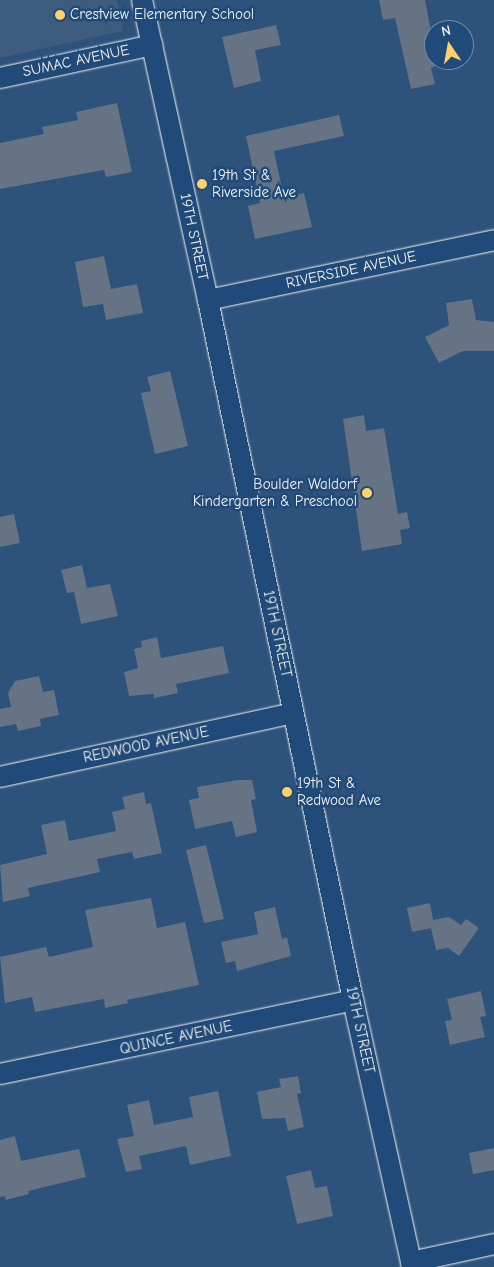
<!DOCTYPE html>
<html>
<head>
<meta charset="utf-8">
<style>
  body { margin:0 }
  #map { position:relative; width:494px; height:1267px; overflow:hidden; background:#2d527c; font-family:"Comic Neue",sans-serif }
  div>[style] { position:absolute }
  .built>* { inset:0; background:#3e5c7e }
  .building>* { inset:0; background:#657384 }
  .roads { filter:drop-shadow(0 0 1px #f4f1e8) drop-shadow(0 0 1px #f4f1e8) }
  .minor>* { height:20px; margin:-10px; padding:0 10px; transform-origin:10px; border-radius:10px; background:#1f4a7a }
  .dots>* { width:14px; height:14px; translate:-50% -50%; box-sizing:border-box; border:2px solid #1f4a7a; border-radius:50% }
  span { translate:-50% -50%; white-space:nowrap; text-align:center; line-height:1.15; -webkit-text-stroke:5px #1f4a7a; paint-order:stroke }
  .poi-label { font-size:15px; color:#f4f1e8 }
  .left { translate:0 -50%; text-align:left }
  .right { translate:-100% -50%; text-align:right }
  .street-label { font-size:15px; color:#f4f1e8 }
  .north { position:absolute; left:424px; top:20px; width:50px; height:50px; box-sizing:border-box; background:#1f4a7a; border:1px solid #748da6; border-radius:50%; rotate:348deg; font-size:14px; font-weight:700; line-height:20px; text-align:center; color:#f4f1e8 }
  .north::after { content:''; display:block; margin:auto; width:18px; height:22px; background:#ffd166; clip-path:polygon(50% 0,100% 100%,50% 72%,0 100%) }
</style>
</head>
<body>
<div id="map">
  <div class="built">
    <div style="clip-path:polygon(0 0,117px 0,123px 31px,0 58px)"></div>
  </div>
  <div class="building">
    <div style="clip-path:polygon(379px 0,425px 0,434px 47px,434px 67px,431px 68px,435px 84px,411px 89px,395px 18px,383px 20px)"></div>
    <div style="clip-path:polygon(276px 25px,281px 45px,255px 50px,261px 81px,234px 88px,222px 37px)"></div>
    <div style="clip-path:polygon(117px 103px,132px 172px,106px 177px,104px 170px,0 189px,0 143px,44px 134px,42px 127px,78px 120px,76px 112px)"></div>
    <div style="clip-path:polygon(339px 115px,344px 136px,274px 151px,284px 198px,304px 193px,312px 227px,255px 239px,248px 206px,260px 203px,246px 136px)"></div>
    <div style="clip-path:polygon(104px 256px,111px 289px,137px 284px,143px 313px,106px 320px,103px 304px,83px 307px,75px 262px)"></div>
    <div style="clip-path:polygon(472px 299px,476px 320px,494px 322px,494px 351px,463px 351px,439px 363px,425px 337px,449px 325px,446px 303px)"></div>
    <div style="clip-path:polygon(170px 371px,188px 446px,155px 454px,141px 393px,151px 391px,147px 377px)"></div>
    <div style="clip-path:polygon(364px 415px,366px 431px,384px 428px,398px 514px,407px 512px,410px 528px,400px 530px,402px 544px,362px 551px,343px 419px)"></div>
    <div style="clip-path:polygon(14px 514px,20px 543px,0 547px,0 517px)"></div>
    <div style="clip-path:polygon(82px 565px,87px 588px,110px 584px,118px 616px,81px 624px,74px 592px,67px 593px,61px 570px)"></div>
    <div style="clip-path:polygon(157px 637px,161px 658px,223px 646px,229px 673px,176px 684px,178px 693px,154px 698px,154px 694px,129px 696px,124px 672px,138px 668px,134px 649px,142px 647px,141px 641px)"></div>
    <div style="clip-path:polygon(39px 676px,43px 692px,54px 690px,59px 715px,40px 719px,41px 726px,18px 731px,16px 724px,0 727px,0 709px,11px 707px,8px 693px,15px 681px)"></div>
    <div style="clip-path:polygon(238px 780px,252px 780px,256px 799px,251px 800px,257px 832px,236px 837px,232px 821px,195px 829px,189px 800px,199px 798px,197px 787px)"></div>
    <div style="clip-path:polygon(144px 792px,146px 804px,151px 803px,162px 853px,134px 859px,132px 852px,97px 859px,100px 872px,28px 888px,30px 896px,3px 902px,0 865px,47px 854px,41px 825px,65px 820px,69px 841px,116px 831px,112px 812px,125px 809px,122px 797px)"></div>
    <div style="clip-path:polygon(206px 845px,224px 919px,204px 923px,186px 850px)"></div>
    <div style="clip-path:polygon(151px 898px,157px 928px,185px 922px,199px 985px,127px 1000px,128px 1003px,105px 1008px,104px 999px,35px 1012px,32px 997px,5px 1003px,0 957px,46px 947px,49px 957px,93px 947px,85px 910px)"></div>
    <div style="clip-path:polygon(430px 903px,433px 920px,449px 917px,461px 925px,466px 919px,479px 928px,459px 956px,448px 948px,436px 950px,431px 928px,412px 932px,407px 908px)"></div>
    <div style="clip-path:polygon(275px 907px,282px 939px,287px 937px,291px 956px,237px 971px,235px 961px,226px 963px,221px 942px,258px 934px,254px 912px)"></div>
    <div style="clip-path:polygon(481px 991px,486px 1016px,480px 1017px,485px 1037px,450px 1045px,445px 1021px,452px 1020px,447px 999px)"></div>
    <div style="clip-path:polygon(298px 1076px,301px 1093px,297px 1094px,304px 1127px,288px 1131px,285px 1118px,262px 1119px,257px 1092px,281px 1087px,279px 1079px)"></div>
    <div style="clip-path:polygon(218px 1091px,231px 1156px,190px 1165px,186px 1146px,139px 1156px,142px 1169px,126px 1172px,117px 1139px,134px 1136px,127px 1105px,149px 1100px,154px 1125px,193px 1117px,189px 1097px)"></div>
    <div style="clip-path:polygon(15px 1136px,21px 1161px,79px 1149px,86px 1177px,28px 1191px,29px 1194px,6px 1200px,5px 1196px,0 1197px,0 1140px)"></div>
    <div style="clip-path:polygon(494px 1148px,494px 1170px,473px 1174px,469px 1153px)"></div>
    <div style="clip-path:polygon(311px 1170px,315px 1188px,327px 1186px,333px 1216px,297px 1224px,286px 1176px)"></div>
  </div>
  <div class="roads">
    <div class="minor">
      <div style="left:142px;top:0;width:307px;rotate:77.6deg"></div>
      <div style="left:208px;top:300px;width:715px;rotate:78.3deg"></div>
      <div style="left:353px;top:1000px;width:273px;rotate:77.5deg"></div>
      <div style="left:0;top:78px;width:156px;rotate:-12.2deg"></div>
      <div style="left:208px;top:300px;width:292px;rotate:-11.8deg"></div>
      <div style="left:0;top:777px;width:300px;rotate:-12.3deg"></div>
      <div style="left:0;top:1074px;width:361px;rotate:-11.8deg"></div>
      <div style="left:411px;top:1262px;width:85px;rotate:-12.2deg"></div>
    </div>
  </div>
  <div class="dots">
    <div style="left:60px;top:15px;background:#ffd166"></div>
    <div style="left:202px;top:184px;background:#ffd166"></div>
    <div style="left:367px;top:493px;background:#ffd166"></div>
    <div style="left:287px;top:792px;background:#ffd166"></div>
  </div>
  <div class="poi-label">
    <span class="left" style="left:70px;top:15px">Crestview Elementary School</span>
    <span class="left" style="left:212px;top:184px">19th St &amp;<br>Riverside Ave</span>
    <span class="right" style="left:357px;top:493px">Boulder Waldorf<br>Kindergarten &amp; Preschool</span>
    <span class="left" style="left:297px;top:792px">19th St &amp;<br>Redwood Ave</span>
  </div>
  <div class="street-label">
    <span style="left:76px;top:61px;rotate:-12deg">SUMAC AVENUE</span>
    <span style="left:194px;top:237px;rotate:78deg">19TH STREET</span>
    <span style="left:351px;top:270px;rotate:-12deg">RIVERSIDE AVENUE</span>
    <span style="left:277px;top:634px;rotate:78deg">19TH STREET</span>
    <span style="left:146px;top:745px;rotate:-12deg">REDWOOD AVENUE</span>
    <span style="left:360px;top:1030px;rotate:78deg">19TH STREET</span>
    <span style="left:176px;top:1038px;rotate:-12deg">QUINCE AVENUE</span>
  </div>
  <div class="north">N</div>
</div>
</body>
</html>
